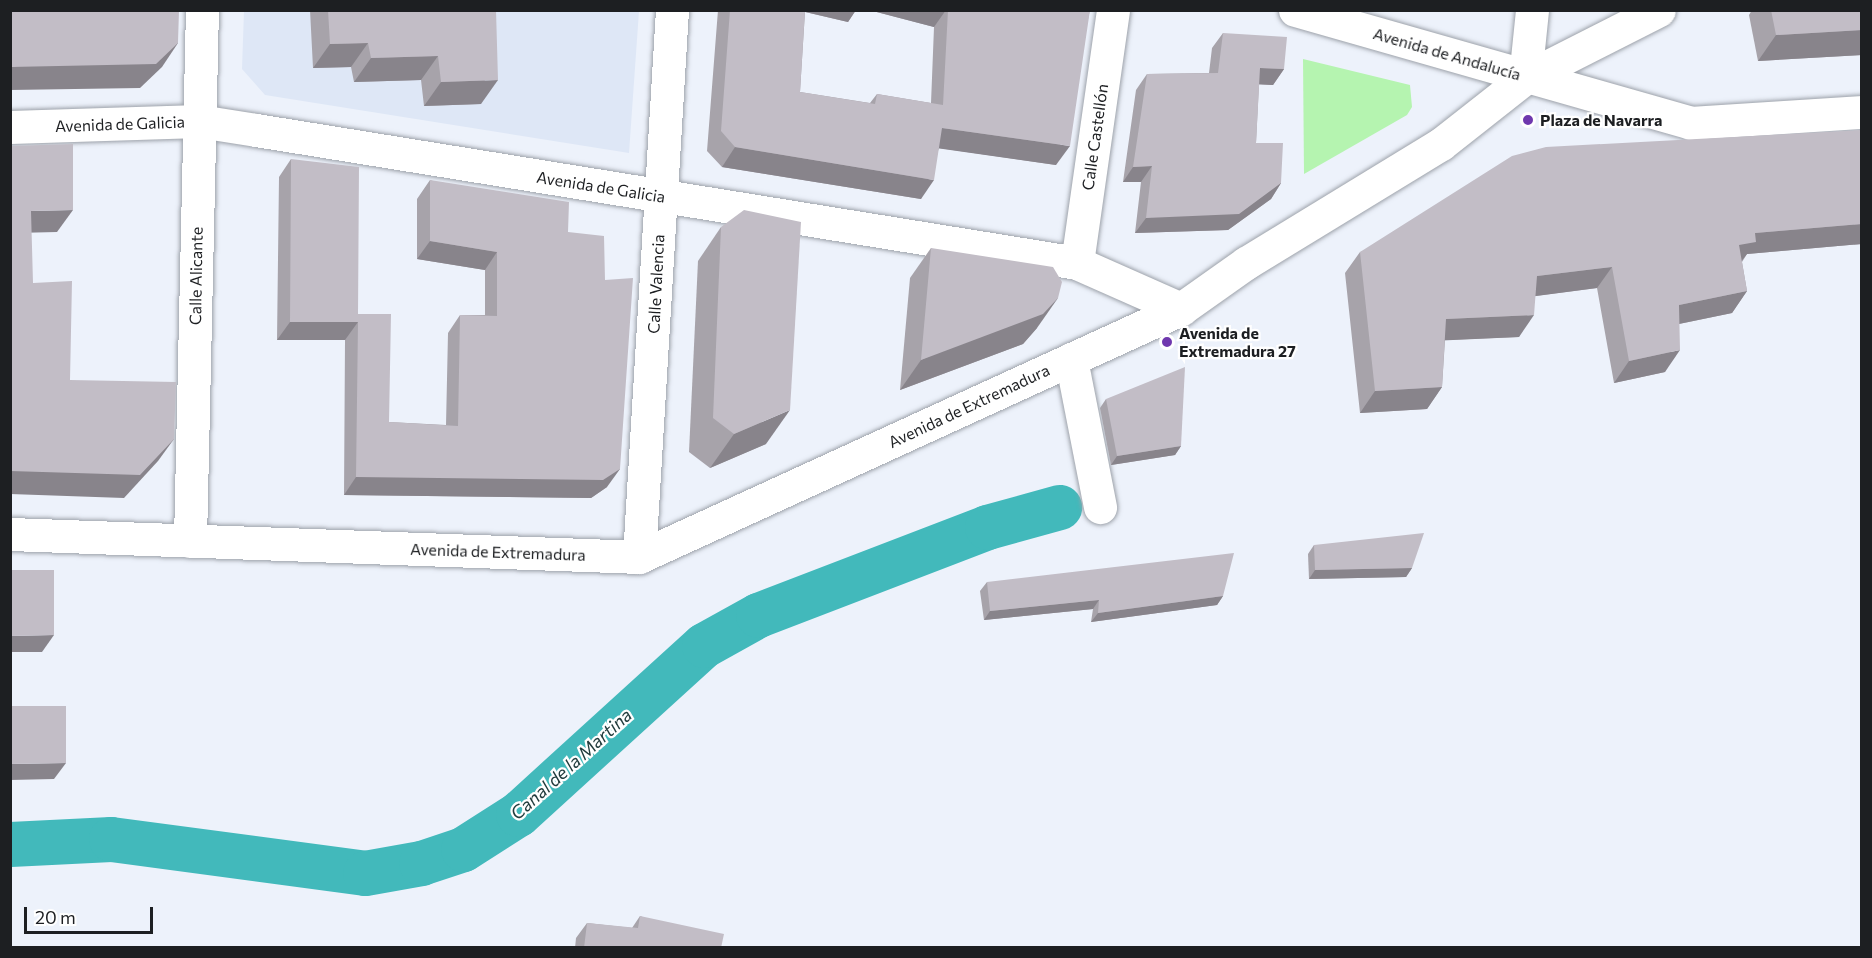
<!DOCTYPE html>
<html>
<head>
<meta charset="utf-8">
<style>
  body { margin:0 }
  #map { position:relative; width:1872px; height:958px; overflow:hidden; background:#edf2fb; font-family:Commissioner,sans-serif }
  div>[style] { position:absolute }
  .built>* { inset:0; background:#dee7f6 }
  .green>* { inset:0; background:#b5f4b0 }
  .canal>* { height:45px; margin:-22.5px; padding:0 22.5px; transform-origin:22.5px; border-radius:22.5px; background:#42b9bb }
  .roads { filter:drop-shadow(0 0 2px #9da2aa) drop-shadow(0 0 2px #9da2aa) }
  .minor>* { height:33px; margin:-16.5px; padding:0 16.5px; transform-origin:16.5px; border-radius:16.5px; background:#fff }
  .wall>* { inset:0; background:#a7a3aa }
  .shaded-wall>* { inset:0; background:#88848b }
  .building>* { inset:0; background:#c2bdc6 }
  .dots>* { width:16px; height:16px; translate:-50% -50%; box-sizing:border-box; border:3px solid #fff; border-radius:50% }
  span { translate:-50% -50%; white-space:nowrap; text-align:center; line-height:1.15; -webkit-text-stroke:4.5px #fff; paint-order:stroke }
  .street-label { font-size:16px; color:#1d1f22 }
  .poi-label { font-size:16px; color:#1d1f22; font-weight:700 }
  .left { translate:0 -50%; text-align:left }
  .water-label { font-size:18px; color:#223c3d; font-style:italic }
  .frame { position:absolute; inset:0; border:12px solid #1d1f22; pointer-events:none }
  .scale { position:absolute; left:24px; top:907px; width:129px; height:27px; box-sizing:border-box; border:3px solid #1d1f22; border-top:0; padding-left:8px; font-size:18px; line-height:21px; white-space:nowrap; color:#1d1f22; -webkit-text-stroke:4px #fff; paint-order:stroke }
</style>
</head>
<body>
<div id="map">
  <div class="built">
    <div style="clip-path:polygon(244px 11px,639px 11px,629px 153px,265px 95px,242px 69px)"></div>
  </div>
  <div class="green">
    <div style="clip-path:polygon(1303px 59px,1410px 85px,1412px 107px,1407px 115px,1304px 174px)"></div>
  </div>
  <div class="canal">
    <div style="left:10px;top:844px;width:101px;rotate:-2.8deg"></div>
    <div style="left:111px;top:839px;width:256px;rotate:7.6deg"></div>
    <div style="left:365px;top:873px;width:57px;rotate:-10.1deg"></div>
    <div style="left:421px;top:863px;width:44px;rotate:-18.4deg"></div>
    <div style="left:463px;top:849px;width:65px;rotate:-32.5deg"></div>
    <div style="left:518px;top:814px;width:251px;rotate:-42.3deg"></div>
    <div style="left:704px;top:645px;width:62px;rotate:-29.1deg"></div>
    <div style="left:758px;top:615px;width:245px;rotate:-21deg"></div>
    <div style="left:987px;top:527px;width:75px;rotate:-15.5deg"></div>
  </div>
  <div class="roads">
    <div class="minor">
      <div style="left:1295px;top:10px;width:412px;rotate:15.9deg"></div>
      <div style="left:1691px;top:123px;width:171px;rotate:-3.7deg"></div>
      <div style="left:1525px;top:78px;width:68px;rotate:-84.1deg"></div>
      <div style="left:10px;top:127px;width:189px;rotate:-1.8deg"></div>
      <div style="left:199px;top:121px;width:58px;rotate:9deg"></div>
      <div style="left:256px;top:130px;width:832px;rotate:9.2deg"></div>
      <div style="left:1077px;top:263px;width:114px;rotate:23.9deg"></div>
      <div style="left:1077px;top:263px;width:256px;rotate:-81.9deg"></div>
      <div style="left:1071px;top:359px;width:151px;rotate:78.9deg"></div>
      <div style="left:10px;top:534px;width:629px;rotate:2.09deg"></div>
      <div style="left:639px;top:557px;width:596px;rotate:-24.59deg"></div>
      <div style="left:1181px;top:309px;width:80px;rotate:-35.3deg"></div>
      <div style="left:1246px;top:263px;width:228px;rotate:-31.4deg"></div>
      <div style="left:1441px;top:144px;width:107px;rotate:-38.2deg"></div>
      <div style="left:1525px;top:78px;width:150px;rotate:-26.9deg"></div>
      <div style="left:190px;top:541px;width:531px;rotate:-88.71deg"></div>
      <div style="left:639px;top:557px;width:548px;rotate:-86.55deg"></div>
    </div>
  </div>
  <div class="wall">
    <div style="clip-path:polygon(310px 10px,496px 10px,481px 104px,424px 106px,421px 80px,354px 82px,351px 67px,313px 68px)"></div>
    <div style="clip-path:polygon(718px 10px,856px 10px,848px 22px,805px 12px,800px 92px,870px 103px,877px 94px,931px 103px,934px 27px,869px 10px,1090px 10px,1056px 165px,939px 148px,921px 199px,722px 167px,707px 151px)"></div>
    <div style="clip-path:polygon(1752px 10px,1862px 10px,1862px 55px,1758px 61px,1749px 15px)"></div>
    <div style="clip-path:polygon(1223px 33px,1284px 69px,1273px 85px,1259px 84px,1256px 143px,1281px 183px,1271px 199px,1228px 230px,1135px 233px,1141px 182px,1123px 182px,1136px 90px,1147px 74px,1209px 73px,1212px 48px)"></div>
    <div style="clip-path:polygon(1862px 130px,1862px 244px,1747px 254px,1742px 262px,1747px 291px,1732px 313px,1679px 324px,1665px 372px,1614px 383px,1597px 288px,1535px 296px,1519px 337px,1445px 340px,1442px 387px,1427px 409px,1360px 413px,1345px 273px,1360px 252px)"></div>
    <div style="clip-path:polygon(291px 159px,358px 314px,389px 422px,446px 425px,448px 333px,460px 315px,485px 315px,485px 270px,417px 259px,417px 199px,430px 180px,568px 232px,607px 487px,591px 498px,344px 495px,345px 340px,277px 340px,279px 177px)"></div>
    <div style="clip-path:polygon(721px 227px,766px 444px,710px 468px,689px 452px,698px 261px)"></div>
    <div style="clip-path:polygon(931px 248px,1037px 328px,1023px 344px,900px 390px,910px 278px)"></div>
    <div style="clip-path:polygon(1106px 399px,1181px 446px,1175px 455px,1111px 465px,1100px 408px)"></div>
    <div style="clip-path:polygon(1314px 545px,1412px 568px,1406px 577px,1309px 579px,1308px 554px)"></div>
    <div style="clip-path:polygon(987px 582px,1223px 596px,1217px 605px,1091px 622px,1093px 609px,984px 620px,980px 591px)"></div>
    <div style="clip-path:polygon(640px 916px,721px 948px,575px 948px,576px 938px,587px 923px,632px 928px)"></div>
  </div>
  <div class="shaded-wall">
    <div style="clip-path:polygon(797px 10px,856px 10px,848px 22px)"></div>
    <div style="clip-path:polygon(869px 10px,946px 10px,934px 27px)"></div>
    <div style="clip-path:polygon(1862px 30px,1862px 55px,1758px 61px,1776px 35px)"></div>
    <div style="clip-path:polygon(178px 43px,162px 67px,140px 88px,10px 90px,10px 67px)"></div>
    <div style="clip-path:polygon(368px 43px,351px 67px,313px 68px,330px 44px)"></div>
    <div style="clip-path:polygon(438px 56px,421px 80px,354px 82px,371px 58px)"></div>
    <div style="clip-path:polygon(1260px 68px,1284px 69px,1273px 85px,1249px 84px)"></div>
    <div style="clip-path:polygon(498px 80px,481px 104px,424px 106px,441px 82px)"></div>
    <div style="clip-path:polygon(942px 128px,1070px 146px,1056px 165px,929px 147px)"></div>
    <div style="clip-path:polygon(735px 147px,934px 180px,921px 199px,722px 167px)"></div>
    <div style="clip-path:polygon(1152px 166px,1141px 182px,1123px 182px,1133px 167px)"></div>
    <div style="clip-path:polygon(1281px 183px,1271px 199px,1228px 230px,1135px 233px,1146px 218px)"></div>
    <div style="clip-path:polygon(73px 210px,57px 232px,15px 233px,31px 211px)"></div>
    <div style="clip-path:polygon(1862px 224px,1862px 244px,1747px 254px,1740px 263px,1739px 245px,1755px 233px)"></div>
    <div style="clip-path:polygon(430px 241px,497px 252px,485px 270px,417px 259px)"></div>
    <div style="clip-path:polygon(1612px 267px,1597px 288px,1521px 298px,1537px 276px)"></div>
    <div style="clip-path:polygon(1747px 291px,1732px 313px,1664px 327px,1679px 305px)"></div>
    <div style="clip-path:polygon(1058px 298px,1037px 328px,1023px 344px,900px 390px,921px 360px)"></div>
    <div style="clip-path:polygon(1534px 315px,1519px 337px,1431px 341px,1446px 319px)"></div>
    <div style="clip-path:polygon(290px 322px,358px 322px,345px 340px,277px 340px)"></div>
    <div style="clip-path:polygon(1680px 350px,1665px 372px,1614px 383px,1629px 361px)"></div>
    <div style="clip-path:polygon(1442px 387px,1427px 409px,1360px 413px,1375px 391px)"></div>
    <div style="clip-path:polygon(790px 410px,766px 444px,710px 468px,734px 434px)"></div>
    <div style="clip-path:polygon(174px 439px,158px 461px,124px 498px,10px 494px,10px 471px)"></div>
    <div style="clip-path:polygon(1181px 446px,1175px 455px,1111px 465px,1117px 456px)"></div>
    <div style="clip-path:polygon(620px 469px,607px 487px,591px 498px,344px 495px,356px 477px)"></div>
    <div style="clip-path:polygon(1412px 568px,1406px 577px,1309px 579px,1315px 570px)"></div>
    <div style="clip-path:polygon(1223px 596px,1217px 605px,1091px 622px,1098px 613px)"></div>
    <div style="clip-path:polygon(1099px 600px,1093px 609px,984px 620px,990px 611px)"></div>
    <div style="clip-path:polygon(54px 635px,42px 652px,10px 652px,10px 636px)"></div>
    <div style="clip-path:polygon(66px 763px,54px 779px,10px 780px,10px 764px)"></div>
  </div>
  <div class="building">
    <div style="clip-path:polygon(10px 10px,179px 10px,178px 43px,156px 64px,10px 67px)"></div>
    <div style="clip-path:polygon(328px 10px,496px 10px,498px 80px,441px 82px,438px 56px,371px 58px,368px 43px,330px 44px)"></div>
    <div style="clip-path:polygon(730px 10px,805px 10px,800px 92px,875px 104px,877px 94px,943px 105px,948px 10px,1090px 10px,1070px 146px,942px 128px,934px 180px,735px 147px,721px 131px)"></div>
    <div style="clip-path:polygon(1771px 10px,1862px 10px,1862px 30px,1776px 35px)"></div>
    <div style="clip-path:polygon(1223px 33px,1287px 37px,1284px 69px,1260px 68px,1256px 143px,1283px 143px,1281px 183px,1239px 214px,1146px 218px,1152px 166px,1133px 167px,1147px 74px,1218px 73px)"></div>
    <div style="clip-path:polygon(1862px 130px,1862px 224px,1755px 233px,1756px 242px,1739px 245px,1747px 291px,1679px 305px,1680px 350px,1629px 361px,1612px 267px,1537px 276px,1534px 315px,1446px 319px,1442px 387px,1375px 391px,1360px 252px,1512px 156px,1546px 147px)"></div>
    <div style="clip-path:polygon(73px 144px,73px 210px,31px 211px,33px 283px,72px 281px,70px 380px,176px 382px,174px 439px,140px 475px,10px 471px,10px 146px)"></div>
    <div style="clip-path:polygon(291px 159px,359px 167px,358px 314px,391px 314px,389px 422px,458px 426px,460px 315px,497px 316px,497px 252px,430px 241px,430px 180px,569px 202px,568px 232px,604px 236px,605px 280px,633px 278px,620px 469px,603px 480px,356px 477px,358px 322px,290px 322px)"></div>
    <div style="clip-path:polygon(744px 210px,801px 222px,790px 410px,734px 434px,713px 418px,721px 227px)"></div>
    <div style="clip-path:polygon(931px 248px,1053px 267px,1062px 282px,1058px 298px,1043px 314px,921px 360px)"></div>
    <div style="clip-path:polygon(1185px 367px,1181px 446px,1117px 456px,1106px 399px)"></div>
    <div style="clip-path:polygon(1424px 533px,1412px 568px,1315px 570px,1314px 545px)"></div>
    <div style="clip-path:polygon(1234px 553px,1223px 596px,1098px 613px,1099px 600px,990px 611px,987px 582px)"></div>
    <div style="clip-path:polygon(10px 570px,54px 570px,54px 635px,10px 636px)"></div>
    <div style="clip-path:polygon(10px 706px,66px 706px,66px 763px,10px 764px)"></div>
    <div style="clip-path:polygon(640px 916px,724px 934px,721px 948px,584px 948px,587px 923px,638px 928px)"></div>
  </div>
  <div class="dots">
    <div style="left:1528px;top:120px;background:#6f38ae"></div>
    <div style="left:1167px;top:342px;background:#6f38ae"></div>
  </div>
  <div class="street-label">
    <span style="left:1447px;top:54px;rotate:16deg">Avenida de Andalucía</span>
    <span style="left:120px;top:124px;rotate:-2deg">Avenida de Galicia</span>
    <span style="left:1095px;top:137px;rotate:-82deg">Calle Castellón</span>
    <span style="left:601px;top:187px;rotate:9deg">Avenida de Galicia</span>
    <span style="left:196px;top:276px;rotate:-89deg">Calle Alicante</span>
    <span style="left:656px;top:284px;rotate:-87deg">Calle Valencia</span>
    <span style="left:969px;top:406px;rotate:-25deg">Avenida de Extremadura</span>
    <span style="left:498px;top:552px;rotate:2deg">Avenida de Extremadura</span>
  </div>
  <div class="poi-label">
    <span class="left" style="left:1540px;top:120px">Plaza de Navarra</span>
    <span class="left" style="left:1179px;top:342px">Avenida de<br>Extremadura 27</span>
  </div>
  <div class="water-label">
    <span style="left:571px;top:764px;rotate:-42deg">Canal de la Martina</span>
  </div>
  <div class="frame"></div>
  <div class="scale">20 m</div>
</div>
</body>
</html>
